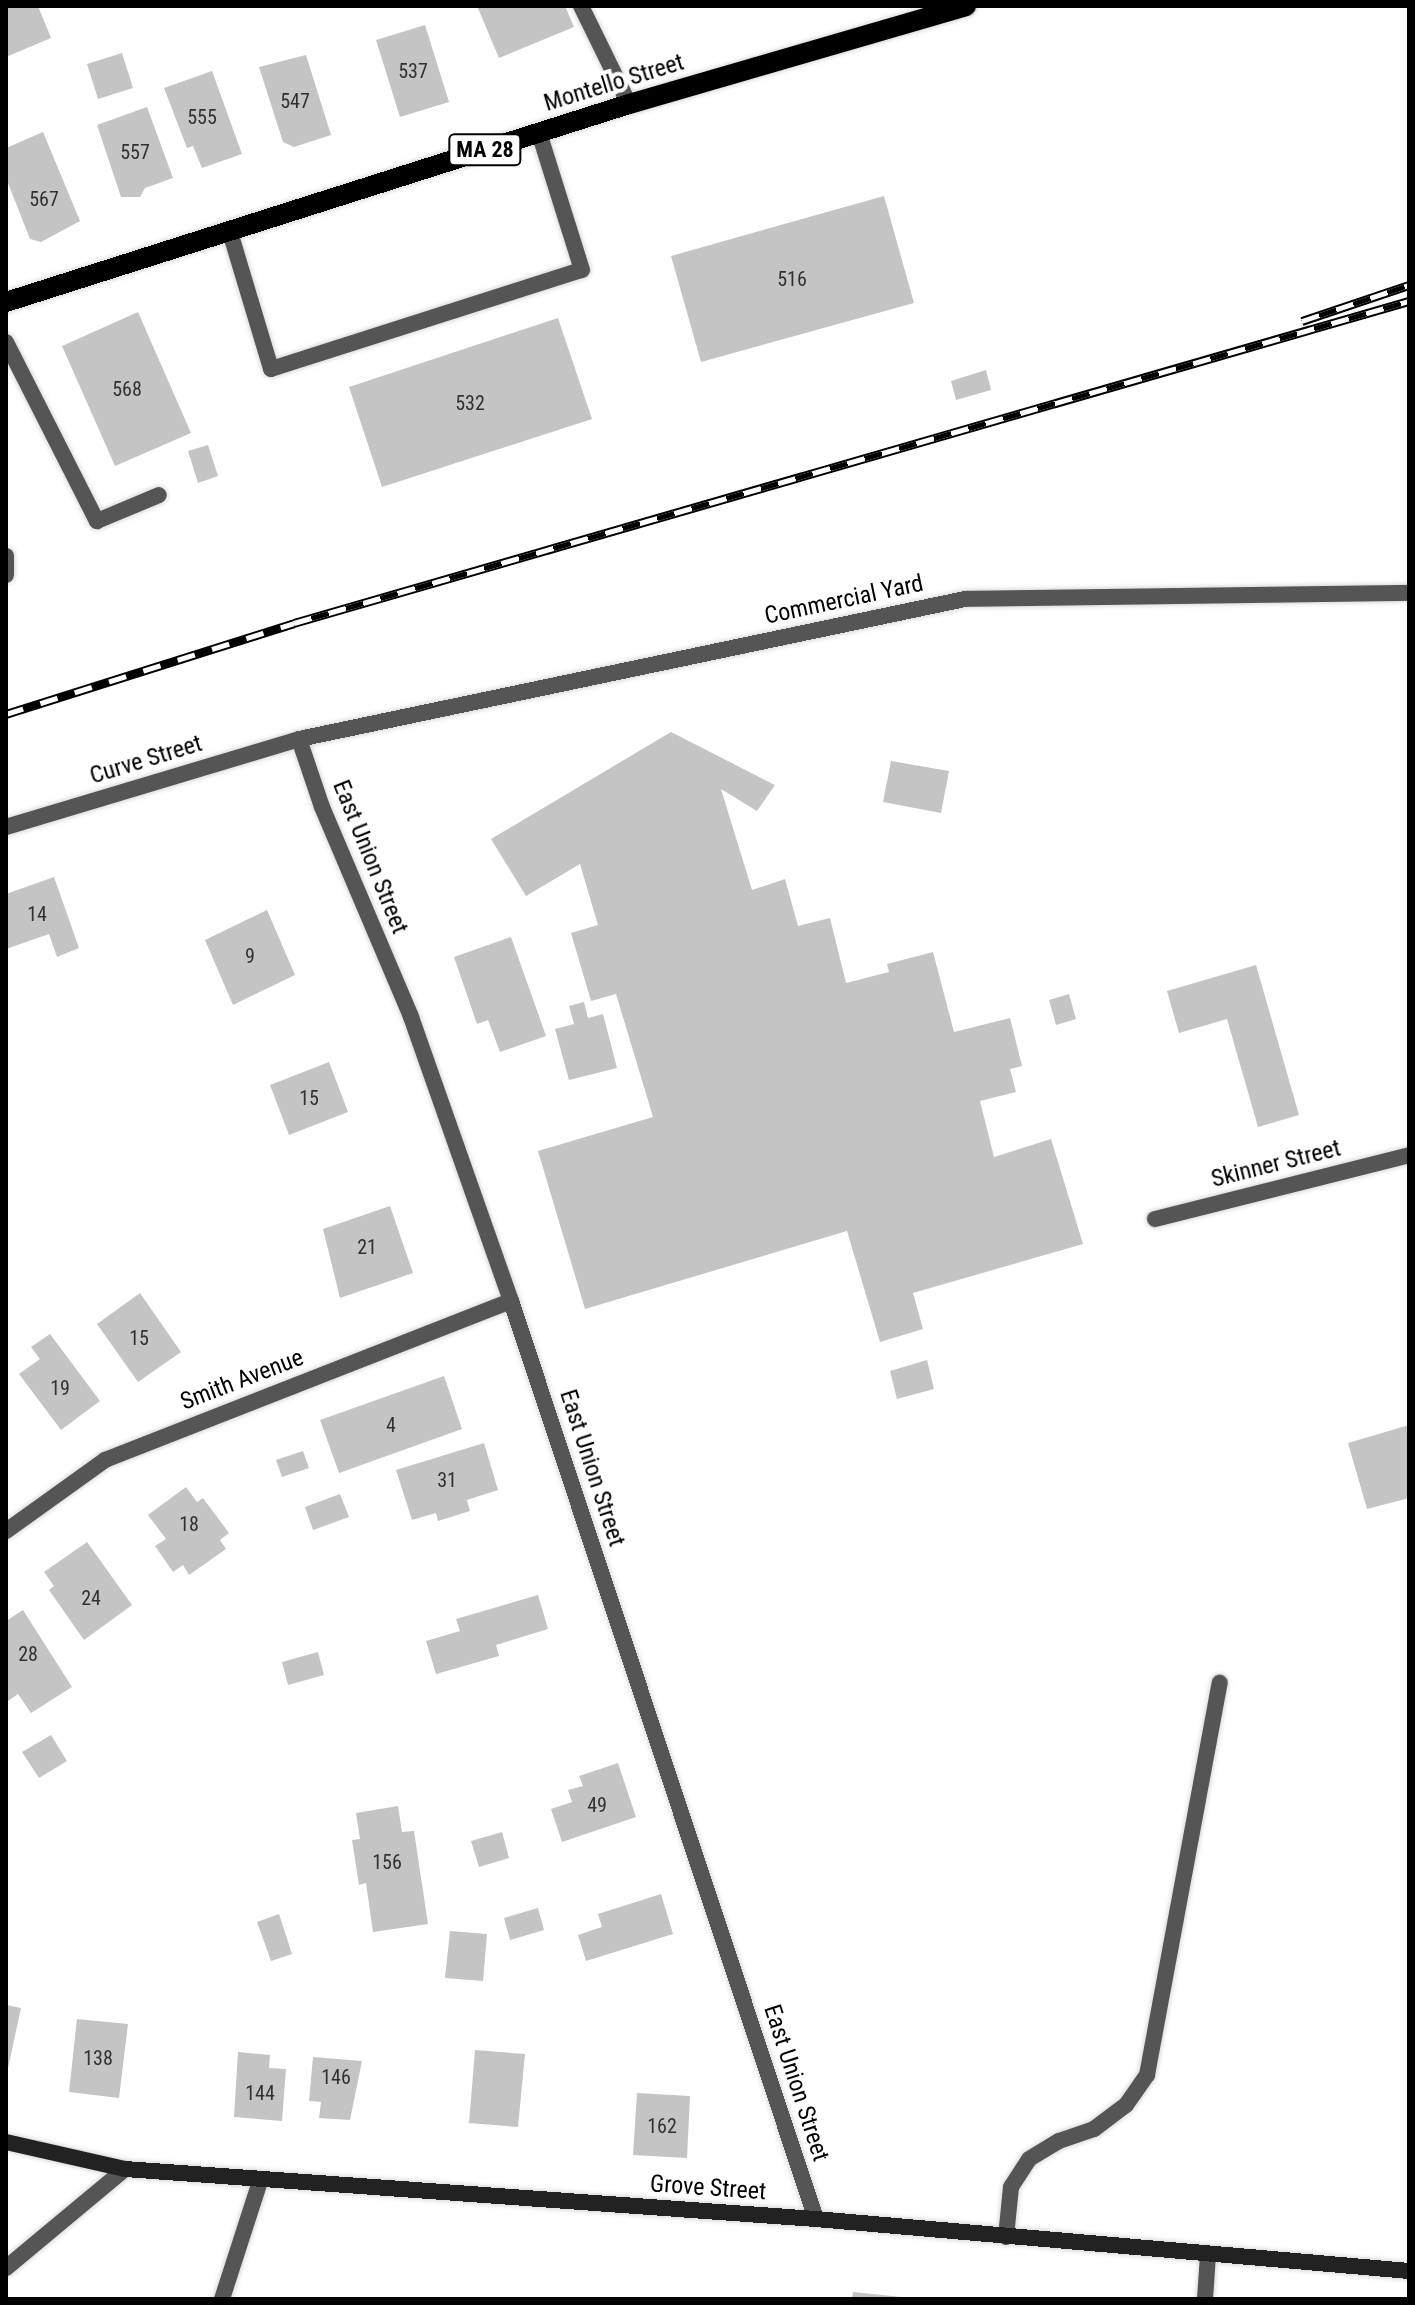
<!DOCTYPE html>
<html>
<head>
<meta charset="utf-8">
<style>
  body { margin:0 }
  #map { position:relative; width:1415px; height:2305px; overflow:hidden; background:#fff; font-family:"Roboto Condensed",sans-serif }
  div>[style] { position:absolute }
  .building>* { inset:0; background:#c4c4c4 }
  .roads { filter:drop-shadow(0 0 2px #dbdbdb) drop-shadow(0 0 2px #dbdbdb) }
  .lane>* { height:16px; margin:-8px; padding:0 8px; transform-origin:8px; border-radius:8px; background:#555 }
  .street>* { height:16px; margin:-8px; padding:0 8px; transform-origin:8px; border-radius:8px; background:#555 }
  .secondary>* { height:16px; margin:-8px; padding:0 8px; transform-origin:8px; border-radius:8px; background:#222 }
  .primary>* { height:20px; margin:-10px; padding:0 10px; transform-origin:10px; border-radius:10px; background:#000 }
  .rail>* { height:9px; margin-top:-4.5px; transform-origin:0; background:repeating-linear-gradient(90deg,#fff 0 18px,#000 0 36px); box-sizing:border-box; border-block:2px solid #000 }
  span { translate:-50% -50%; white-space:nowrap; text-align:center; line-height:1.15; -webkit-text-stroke:8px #fff; paint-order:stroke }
  .number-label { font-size:20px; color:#313131 }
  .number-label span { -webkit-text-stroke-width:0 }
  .shield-label span { padding:2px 6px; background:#fff; border:2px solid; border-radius:6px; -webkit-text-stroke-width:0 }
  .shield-label { font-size:22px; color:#000; font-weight:700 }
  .street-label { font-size:24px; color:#000 }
  .frame { position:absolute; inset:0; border:8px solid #000; pointer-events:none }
</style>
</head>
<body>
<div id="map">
  <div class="building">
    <div style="clip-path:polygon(6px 6px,38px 6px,51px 38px,6px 57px)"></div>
    <div style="clip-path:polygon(477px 6px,565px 6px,574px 27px,499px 58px)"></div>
    <div style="clip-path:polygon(425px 25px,449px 102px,400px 117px,376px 40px)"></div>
    <div style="clip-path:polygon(122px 53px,133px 88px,98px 99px,87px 64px)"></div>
    <div style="clip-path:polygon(306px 55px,331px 135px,294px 147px,283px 142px,259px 67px)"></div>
    <div style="clip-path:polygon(212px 71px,242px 154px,202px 168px,193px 146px,187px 148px,164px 88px)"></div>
    <div style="clip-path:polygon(147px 107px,173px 178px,145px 188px,140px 197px,121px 197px,97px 125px)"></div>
    <div style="clip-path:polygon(43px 132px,80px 221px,41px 242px,30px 239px,6px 178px,6px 148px)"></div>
    <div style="clip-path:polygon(884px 196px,914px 303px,701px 362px,671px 256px)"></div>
    <div style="clip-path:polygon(138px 312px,191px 433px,115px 466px,62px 346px)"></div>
    <div style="clip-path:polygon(558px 318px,592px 419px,382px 487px,349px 387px)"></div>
    <div style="clip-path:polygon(986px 370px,991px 390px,956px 400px,951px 381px)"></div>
    <div style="clip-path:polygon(208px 445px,218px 476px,198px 483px,188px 451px)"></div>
    <div style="clip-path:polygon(671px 732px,775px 785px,757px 811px,721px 789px,752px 890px,785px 879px,798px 926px,830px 918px,846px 983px,889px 972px,887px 964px,933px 952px,954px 1032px,1010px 1018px,1022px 1066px,1010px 1069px,1016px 1092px,980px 1101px,994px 1157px,1051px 1139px,1083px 1244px,913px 1293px,923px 1329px,880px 1342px,847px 1231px,585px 1309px,538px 1151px,653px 1117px,616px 994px,591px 1001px,571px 933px,598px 925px,580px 864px,526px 896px,491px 839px)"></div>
    <div style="clip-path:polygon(891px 761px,949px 771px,941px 813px,883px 802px)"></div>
    <div style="clip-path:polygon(54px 877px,79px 948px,57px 957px,49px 934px,6px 949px,6px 894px)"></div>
    <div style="clip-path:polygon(267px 910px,295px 975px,233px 1005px,205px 940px)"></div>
    <div style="clip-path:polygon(511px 937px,546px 1036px,500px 1052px,488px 1020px,477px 1024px,454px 957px)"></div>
    <div style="clip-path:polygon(1256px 965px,1299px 1115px,1258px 1127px,1227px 1019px,1179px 1033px,1167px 991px)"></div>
    <div style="clip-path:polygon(1069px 994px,1076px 1019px,1056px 1025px,1049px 1000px)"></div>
    <div style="clip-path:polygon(584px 1002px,588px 1018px,603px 1014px,617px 1068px,569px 1080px,555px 1029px,574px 1024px,569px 1006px)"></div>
    <div style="clip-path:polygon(329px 1062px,348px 1112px,289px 1135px,270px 1085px)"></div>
    <div style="clip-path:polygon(390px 1206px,413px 1273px,340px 1298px,323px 1229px)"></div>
    <div style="clip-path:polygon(140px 1293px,181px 1352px,138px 1382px,97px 1324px)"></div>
    <div style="clip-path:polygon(50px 1334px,100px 1401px,61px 1430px,19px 1374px,40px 1359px,31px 1347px)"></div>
    <div style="clip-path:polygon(927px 1360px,934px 1389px,897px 1399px,890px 1371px)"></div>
    <div style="clip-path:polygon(444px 1376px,462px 1429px,339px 1473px,320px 1420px)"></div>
    <div style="clip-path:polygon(1409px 1425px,1409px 1498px,1367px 1509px,1348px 1443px)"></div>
    <div style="clip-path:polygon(484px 1443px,498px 1490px,467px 1500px,470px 1511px,438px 1521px,436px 1513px,412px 1520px,396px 1470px)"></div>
    <div style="clip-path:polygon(303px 1451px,309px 1468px,282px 1477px,276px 1460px)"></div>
    <div style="clip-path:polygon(186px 1487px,197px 1502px,203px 1498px,229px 1533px,220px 1540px,226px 1549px,189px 1575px,183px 1565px,173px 1572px,155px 1546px,166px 1539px,148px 1515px)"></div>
    <div style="clip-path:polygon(340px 1494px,349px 1517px,313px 1530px,305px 1507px)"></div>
    <div style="clip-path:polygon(87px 1542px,132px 1605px,84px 1640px,49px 1590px,54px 1586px,44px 1572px)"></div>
    <div style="clip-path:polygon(538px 1595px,548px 1629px,496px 1645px,499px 1656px,436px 1674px,426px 1641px,460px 1631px,456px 1619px)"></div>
    <div style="clip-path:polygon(23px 1610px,72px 1687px,31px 1713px,18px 1694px,8px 1701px,6px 1697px,6px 1621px)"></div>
    <div style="clip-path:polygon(318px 1652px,324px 1675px,288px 1685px,282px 1662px)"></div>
    <div style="clip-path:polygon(51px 1735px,67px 1761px,39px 1778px,22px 1752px)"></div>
    <div style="clip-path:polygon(618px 1763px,636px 1817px,562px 1842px,551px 1809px,572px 1802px,568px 1790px,583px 1786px,579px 1776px)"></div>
    <div style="clip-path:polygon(398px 1806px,402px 1832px,414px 1831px,428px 1924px,373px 1932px,366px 1883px,359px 1885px,352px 1840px,360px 1839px,356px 1813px)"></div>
    <div style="clip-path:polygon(502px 1832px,509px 1858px,479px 1867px,471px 1841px)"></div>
    <div style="clip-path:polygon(661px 1894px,673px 1934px,586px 1961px,578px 1935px,602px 1927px,598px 1914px)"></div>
    <div style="clip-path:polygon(538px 1908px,544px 1930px,510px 1940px,504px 1918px)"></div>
    <div style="clip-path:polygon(279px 1914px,292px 1954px,271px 1961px,257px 1922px)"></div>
    <div style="clip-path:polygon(450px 1931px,487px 1934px,483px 1981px,445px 1978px)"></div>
    <div style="clip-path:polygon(6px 2005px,21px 2008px,7px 2073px,6px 2073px)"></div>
    <div style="clip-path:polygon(77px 2019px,128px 2024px,119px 2098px,69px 2092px)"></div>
    <div style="clip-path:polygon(475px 2050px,525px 2054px,518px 2127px,469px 2123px)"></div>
    <div style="clip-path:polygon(238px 2052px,270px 2055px,269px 2068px,286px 2069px,282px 2121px,234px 2117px)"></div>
    <div style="clip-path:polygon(313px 2057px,362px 2061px,350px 2120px,319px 2118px,321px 2102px,309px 2101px)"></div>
    <div style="clip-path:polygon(637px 2093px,690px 2096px,687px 2158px,633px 2155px)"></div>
    <div style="clip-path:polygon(853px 2292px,902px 2297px,902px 2299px,852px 2299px)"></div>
  </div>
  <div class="roads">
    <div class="lane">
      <div style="left:230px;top:232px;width:143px;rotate:73.3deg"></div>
      <div style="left:271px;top:369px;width:326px;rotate:-17.7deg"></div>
      <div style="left:582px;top:270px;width:144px;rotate:-107.4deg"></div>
      <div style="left:6px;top:342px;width:201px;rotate:63.1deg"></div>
      <div style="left:97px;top:521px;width:67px;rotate:-22.8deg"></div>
      <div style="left:6px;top:556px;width:19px;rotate:90deg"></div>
      <div style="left:1006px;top:2237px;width:50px;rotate:-84.3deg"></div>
      <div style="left:1011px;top:2187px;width:33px;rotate:-57deg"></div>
      <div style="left:1029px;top:2159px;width:35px;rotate:-31deg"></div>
      <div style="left:1059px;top:2141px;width:37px;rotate:-19deg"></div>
      <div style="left:1094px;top:2129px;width:40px;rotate:-37deg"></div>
      <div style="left:1126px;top:2105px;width:37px;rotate:-55deg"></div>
      <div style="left:1147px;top:2075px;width:399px;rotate:-79.5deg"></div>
      <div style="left:222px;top:2299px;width:124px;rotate:-72.1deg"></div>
      <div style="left:1205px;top:2299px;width:44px;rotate:-86.1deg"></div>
    </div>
    <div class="street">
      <div style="left:581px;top:6px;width:109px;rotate:63.9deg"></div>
      <div style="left:299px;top:739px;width:72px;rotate:71.3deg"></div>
      <div style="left:322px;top:807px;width:228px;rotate:67deg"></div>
      <div style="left:411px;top:1017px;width:301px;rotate:70.6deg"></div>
      <div style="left:511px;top:1301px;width:967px;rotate:71.62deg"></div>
      <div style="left:6px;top:827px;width:306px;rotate:-16.7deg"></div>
      <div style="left:299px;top:739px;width:681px;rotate:-11.87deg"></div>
      <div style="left:965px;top:599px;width:444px;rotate:-0.8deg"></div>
      <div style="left:1155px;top:1219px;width:262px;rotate:-14.1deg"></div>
      <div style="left:6px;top:1531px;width:122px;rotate:-35.6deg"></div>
      <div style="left:105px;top:1460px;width:436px;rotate:-21.4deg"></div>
      <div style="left:6px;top:2268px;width:155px;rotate:-39.8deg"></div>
    </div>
    <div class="secondary">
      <div style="left:6px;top:2142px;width:122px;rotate:12.8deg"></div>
      <div style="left:125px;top:2169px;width:693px;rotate:4.14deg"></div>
      <div style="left:816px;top:2219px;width:595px;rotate:5.01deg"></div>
    </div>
    <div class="primary">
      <div style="left:6px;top:302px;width:654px;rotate:-17.63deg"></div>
      <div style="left:629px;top:104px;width:351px;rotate:-16.2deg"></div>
    </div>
  </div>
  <div class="rail">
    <div style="left:1302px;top:321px;width:113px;rotate:-18.6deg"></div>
    <div style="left:6px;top:714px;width:302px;rotate:-17.5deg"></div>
    <div style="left:294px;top:623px;width:1161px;rotate:-16.11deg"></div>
  </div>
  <div class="number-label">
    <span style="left:413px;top:71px">537</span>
    <span style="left:295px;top:101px">547</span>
    <span style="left:202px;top:117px">555</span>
    <span style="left:135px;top:152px">557</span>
    <span style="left:44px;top:199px">567</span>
    <span style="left:792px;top:279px">516</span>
    <span style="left:127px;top:389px">568</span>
    <span style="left:470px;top:403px">532</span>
    <span style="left:37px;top:914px">14</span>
    <span style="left:250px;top:956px">9</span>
    <span style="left:309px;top:1098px">15</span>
    <span style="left:367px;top:1247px">21</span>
    <span style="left:139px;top:1338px">15</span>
    <span style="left:60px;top:1388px">19</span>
    <span style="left:391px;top:1425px">4</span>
    <span style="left:447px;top:1480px">31</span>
    <span style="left:189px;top:1524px">18</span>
    <span style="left:91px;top:1598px">24</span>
    <span style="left:28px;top:1654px">28</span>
    <span style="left:597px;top:1805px">49</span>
    <span style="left:387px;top:1862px">156</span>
    <span style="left:98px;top:2058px">138</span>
    <span style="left:336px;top:2077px">146</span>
    <span style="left:260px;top:2093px">144</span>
    <span style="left:662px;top:2126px">162</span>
  </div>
  <div class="shield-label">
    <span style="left:485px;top:150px">MA 28</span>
  </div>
  <div class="street-label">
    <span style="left:614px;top:83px;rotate:-17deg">Montello Street</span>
    <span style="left:844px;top:600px;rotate:-12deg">Commercial Yard</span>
    <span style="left:146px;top:760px;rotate:-17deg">Curve Street</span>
    <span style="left:370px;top:857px;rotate:68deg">East Union Street</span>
    <span style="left:1276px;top:1164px;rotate:-14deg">Skinner Street</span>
    <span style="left:242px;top:1380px;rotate:-21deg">Smith Avenue</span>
    <span style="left:592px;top:1468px;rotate:72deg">East Union Street</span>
    <span style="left:796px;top:2083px;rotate:72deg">East Union Street</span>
    <span style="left:708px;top:2188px;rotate:4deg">Grove Street</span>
  </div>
  <div class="frame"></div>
</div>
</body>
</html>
